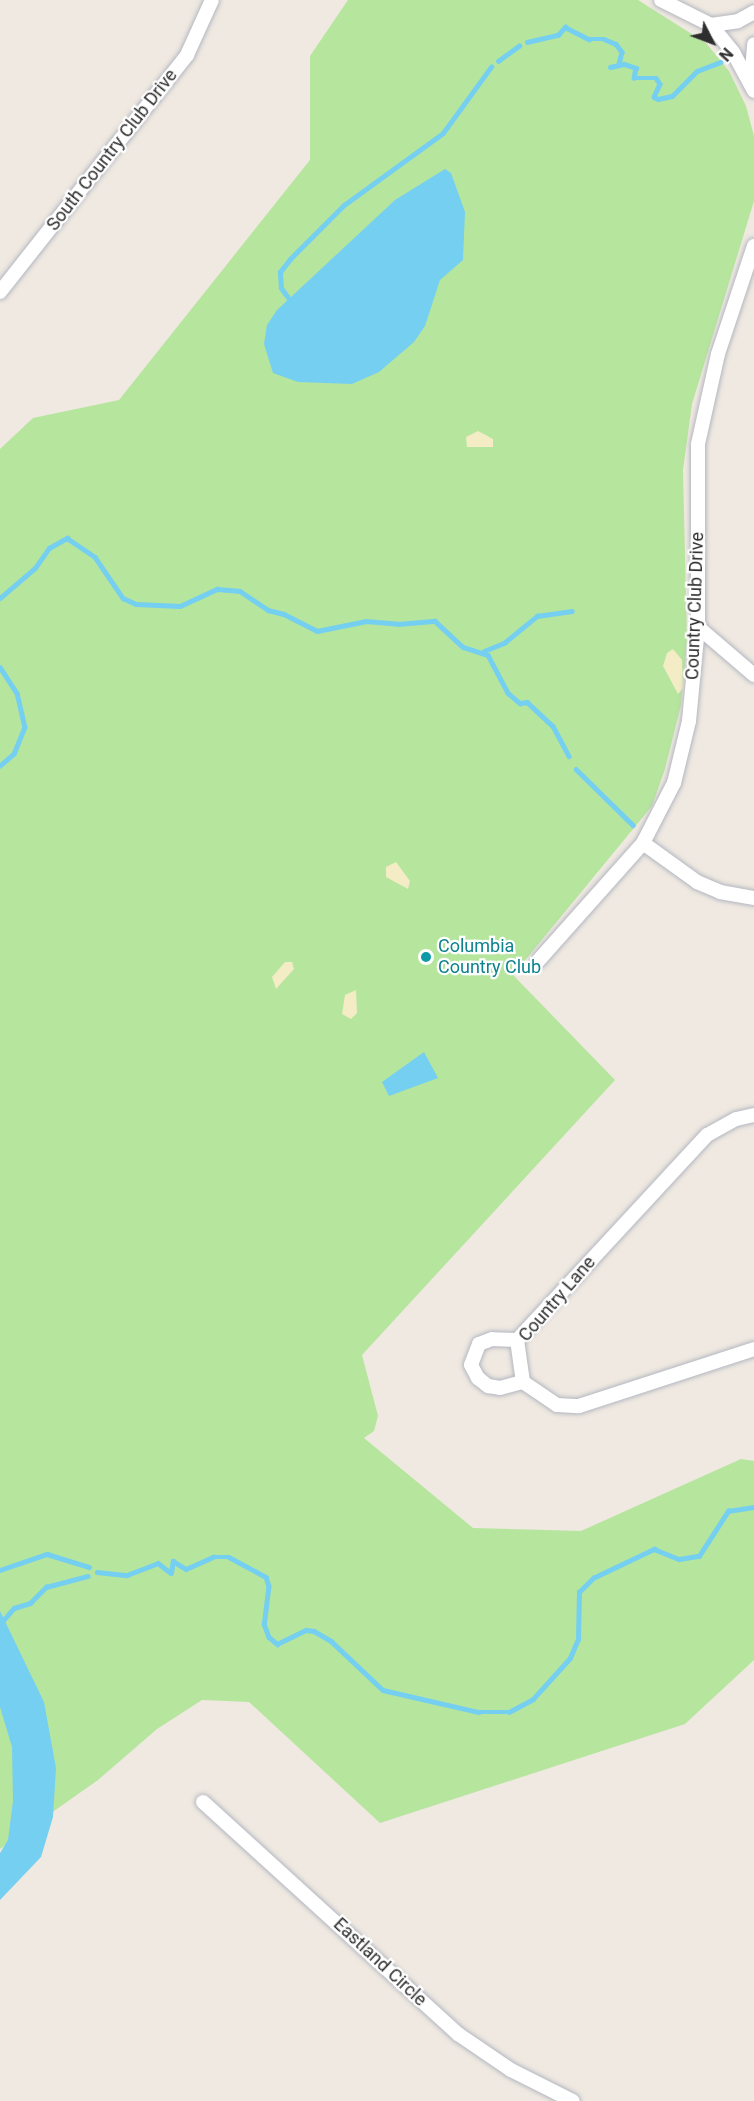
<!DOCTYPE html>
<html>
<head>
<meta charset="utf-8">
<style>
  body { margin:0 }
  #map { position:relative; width:754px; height:2101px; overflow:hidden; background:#efe9e1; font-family:Roboto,sans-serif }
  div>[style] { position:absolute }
  .green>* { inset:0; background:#b6e59e }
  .sand>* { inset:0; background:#f3ecc5 }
  .water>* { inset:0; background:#75cff0 }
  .stream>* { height:4.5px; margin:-2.25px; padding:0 2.25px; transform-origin:2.25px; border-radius:2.25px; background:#75cff0 }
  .roads { filter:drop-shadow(0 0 2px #b4b7c1) drop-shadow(0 0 2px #b4b7c1) }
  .minor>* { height:14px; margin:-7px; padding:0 7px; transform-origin:7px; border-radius:7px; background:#fff }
  .dots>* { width:16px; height:16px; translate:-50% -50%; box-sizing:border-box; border:3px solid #fff; border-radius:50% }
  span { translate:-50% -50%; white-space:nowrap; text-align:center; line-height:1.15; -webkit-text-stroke:4.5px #fff; paint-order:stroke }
  .street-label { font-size:18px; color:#2e2e2e }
  .culture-label { font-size:18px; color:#0d838f }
  .left { translate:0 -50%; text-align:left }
  .north { position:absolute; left:682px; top:12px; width:60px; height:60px; -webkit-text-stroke:4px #fff; paint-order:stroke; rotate:132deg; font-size:16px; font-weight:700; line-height:24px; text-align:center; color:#2e2e2e }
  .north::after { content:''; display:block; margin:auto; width:21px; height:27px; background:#2e2e2e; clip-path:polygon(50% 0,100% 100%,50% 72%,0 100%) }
</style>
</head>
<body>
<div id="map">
  <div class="green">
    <div style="clip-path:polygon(348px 0,638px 0,706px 43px,729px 71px,746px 106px,754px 136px,754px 201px,692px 404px,683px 470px,687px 643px,681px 705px,665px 769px,652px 806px,513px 975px,615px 1080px,362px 1355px,378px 1416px,374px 1431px,364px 1438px,473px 1528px,581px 1531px,741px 1459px,754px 1461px,754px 1660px,685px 1724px,380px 1823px,249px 1702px,202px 1700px,157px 1729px,98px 1780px,0 1849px,0 449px,33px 418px,119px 400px,310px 160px,310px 56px)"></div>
  </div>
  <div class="sand">
    <div style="clip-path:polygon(478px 431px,493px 439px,493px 447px,467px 447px,466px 437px)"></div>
    <div style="clip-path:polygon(673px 649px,682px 660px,683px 688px,678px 694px,663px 666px,667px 653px)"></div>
    <div style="clip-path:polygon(396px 862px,410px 881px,408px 889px,386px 877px,386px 867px)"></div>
    <div style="clip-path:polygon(285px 962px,292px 962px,294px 969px,276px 989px,272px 977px)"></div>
    <div style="clip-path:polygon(356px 990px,357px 1013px,351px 1019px,342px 1014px,345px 995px)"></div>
  </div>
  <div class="water">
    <div style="clip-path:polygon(445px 169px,451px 173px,465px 212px,463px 260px,440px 280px,425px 326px,414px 342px,379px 372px,352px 384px,298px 382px,273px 373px,264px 344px,267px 325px,277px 310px,395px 200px)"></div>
    <div style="clip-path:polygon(424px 1052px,438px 1078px,389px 1096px,382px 1082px)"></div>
    <div style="clip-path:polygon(0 1611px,44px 1702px,56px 1768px,53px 1817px,41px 1857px,0 1900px,0 1853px,8px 1840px,13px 1801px,12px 1747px,0 1707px)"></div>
  </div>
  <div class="stream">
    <div style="left:527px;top:42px;width:32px;rotate:-13deg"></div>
    <div style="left:558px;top:35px;width:11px;rotate:-49deg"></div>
    <div style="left:565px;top:27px;width:27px;rotate:27deg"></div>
    <div style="left:589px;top:39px;width:15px"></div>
    <div style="left:604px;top:39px;width:13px;rotate:23deg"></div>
    <div style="left:616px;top:44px;width:10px;rotate:53deg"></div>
    <div style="left:622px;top:52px;width:12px;rotate:104deg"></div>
    <div style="left:498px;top:61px;width:26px;rotate:-36deg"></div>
    <div style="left:610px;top:67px;width:14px;rotate:-12deg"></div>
    <div style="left:624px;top:64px;width:13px;rotate:18deg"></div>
    <div style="left:636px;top:68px;width:10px;rotate:101deg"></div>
    <div style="left:634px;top:78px;width:22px"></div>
    <div style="left:656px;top:78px;width:7px;rotate:56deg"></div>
    <div style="left:660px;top:84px;width:14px;rotate:115deg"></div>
    <div style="left:654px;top:97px;width:4px;rotate:27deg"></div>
    <div style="left:658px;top:99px;width:14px;rotate:-12deg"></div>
    <div style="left:672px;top:96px;width:35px;rotate:-45deg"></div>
    <div style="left:697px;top:71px;width:25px;rotate:-21deg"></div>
    <div style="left:291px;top:302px;width:17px;rotate:-126deg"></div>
    <div style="left:281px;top:288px;width:16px;rotate:-94deg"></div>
    <div style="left:280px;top:272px;width:16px;rotate:-52deg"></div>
    <div style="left:290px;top:259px;width:76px;rotate:-45deg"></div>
    <div style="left:344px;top:205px;width:122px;rotate:-36deg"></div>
    <div style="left:443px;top:133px;width:82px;rotate:-54deg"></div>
    <div style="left:0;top:598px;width:46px;rotate:-40.6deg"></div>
    <div style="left:35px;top:568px;width:24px;rotate:-55deg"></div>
    <div style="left:49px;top:548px;width:21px;rotate:-29deg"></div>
    <div style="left:67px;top:538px;width:34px;rotate:34deg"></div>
    <div style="left:95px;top:557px;width:50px;rotate:55.7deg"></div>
    <div style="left:123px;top:598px;width:14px;rotate:25deg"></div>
    <div style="left:136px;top:604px;width:44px;rotate:2.6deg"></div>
    <div style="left:180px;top:606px;width:41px;rotate:-24.7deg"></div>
    <div style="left:217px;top:589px;width:23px;rotate:5deg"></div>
    <div style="left:240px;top:591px;width:34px;rotate:34deg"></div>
    <div style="left:268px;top:610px;width:16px;rotate:14deg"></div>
    <div style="left:284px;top:614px;width:37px;rotate:27deg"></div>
    <div style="left:317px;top:631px;width:50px;rotate:-11.5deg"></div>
    <div style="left:366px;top:621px;width:32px;rotate:5deg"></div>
    <div style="left:398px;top:624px;width:37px;rotate:-5deg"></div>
    <div style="left:435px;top:621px;width:38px;rotate:43deg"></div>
    <div style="left:463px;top:647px;width:26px;rotate:18deg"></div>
    <div style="left:488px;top:655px;width:43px;rotate:62.2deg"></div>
    <div style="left:508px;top:693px;width:16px;rotate:40deg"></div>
    <div style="left:520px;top:703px;width:7px;rotate:-8deg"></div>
    <div style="left:527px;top:702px;width:35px;rotate:43deg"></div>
    <div style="left:553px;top:726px;width:34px;rotate:62deg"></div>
    <div style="left:484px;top:651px;width:22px;rotate:-22deg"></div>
    <div style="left:504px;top:643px;width:43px;rotate:-39.3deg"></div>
    <div style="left:537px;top:616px;width:35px;rotate:-8deg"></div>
    <div style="left:0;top:667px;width:31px;rotate:57deg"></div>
    <div style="left:17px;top:693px;width:35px;rotate:77deg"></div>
    <div style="left:25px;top:727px;width:29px;rotate:112deg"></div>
    <div style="left:14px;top:754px;width:18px;rotate:139deg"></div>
    <div style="left:576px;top:769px;width:80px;rotate:44.5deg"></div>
    <div style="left:0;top:1570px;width:50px;rotate:-18.8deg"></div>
    <div style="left:47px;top:1554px;width:44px;rotate:17.2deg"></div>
    <div style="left:97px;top:1572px;width:30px;rotate:6deg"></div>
    <div style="left:127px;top:1575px;width:33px;rotate:-21deg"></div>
    <div style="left:158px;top:1563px;width:16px;rotate:38deg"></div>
    <div style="left:171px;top:1573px;width:12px;rotate:-81deg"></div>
    <div style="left:173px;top:1561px;width:15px;rotate:32deg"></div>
    <div style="left:186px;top:1569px;width:30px;rotate:-24deg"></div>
    <div style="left:213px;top:1557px;width:16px"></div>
    <div style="left:229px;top:1557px;width:42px;rotate:28.4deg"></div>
    <div style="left:266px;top:1577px;width:9px;rotate:72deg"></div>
    <div style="left:269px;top:1586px;width:38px;rotate:97deg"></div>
    <div style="left:264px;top:1624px;width:14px;rotate:69deg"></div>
    <div style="left:269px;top:1637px;width:11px;rotate:41deg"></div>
    <div style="left:277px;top:1644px;width:32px;rotate:-26deg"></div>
    <div style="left:306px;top:1630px;width:8px;rotate:7deg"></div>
    <div style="left:314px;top:1631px;width:20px;rotate:30deg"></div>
    <div style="left:331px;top:1641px;width:71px;rotate:43.3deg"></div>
    <div style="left:383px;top:1690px;width:98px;rotate:13deg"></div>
    <div style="left:478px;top:1712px;width:31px"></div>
    <div style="left:509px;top:1712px;width:27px;rotate:-28deg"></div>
    <div style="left:533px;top:1699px;width:55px;rotate:-47.9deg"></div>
    <div style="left:570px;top:1658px;width:21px;rotate:-67deg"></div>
    <div style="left:578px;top:1639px;width:47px;rotate:-88.8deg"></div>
    <div style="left:579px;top:1592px;width:20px;rotate:-45deg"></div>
    <div style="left:593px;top:1578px;width:68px;rotate:-25.4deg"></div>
    <div style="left:654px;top:1549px;width:27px;rotate:22deg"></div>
    <div style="left:679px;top:1559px;width:20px;rotate:-9deg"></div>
    <div style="left:699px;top:1556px;width:54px;rotate:-57.2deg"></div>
    <div style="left:728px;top:1511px;width:26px;rotate:-9deg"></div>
    <div style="left:0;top:1624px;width:21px;rotate:-49deg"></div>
    <div style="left:14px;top:1608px;width:17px;rotate:-17deg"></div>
    <div style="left:30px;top:1603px;width:23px;rotate:-45deg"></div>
    <div style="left:46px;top:1587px;width:43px;rotate:-14.7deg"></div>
  </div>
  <div class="roads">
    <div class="minor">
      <div style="left:661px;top:0;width:56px;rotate:26.6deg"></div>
      <div style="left:711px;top:25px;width:35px;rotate:51deg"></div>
      <div style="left:733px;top:52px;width:44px;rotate:61.7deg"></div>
      <div style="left:711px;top:25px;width:27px;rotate:-8deg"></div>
      <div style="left:738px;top:21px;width:18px;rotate:-29deg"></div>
      <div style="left:751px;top:81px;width:37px;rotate:-85deg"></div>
      <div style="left:0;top:292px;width:302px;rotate:-51.7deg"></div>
      <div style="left:187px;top:55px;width:60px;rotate:-65.6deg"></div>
      <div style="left:698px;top:627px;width:74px;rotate:40.6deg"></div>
      <div style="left:643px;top:843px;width:67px;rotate:35.8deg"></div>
      <div style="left:697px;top:882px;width:25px;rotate:23deg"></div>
      <div style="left:720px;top:892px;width:35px;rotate:10deg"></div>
      <div style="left:538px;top:961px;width:158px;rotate:-48.3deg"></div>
      <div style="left:643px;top:843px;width:68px;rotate:-62.7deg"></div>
      <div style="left:674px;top:783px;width:64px;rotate:-76.4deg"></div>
      <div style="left:689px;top:721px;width:94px;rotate:-84.5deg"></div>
      <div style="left:698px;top:627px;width:183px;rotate:-90deg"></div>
      <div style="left:698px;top:444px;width:92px;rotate:-77.5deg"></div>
      <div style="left:718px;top:354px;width:114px;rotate:-71.6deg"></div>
      <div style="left:754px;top:1115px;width:18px;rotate:167deg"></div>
      <div style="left:736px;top:1119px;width:33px;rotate:151deg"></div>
      <div style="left:707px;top:1135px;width:280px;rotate:132.8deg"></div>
      <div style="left:517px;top:1340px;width:42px;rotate:81.9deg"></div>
      <div style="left:523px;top:1382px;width:41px;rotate:34.1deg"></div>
      <div style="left:557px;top:1405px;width:22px;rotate:3deg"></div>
      <div style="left:579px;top:1406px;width:184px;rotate:-18deg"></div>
      <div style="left:517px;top:1340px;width:25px;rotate:-178deg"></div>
      <div style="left:492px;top:1339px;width:14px;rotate:159deg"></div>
      <div style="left:479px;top:1344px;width:22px;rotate:111deg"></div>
      <div style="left:471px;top:1365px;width:15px;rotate:62deg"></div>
      <div style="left:478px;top:1378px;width:13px;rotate:39deg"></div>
      <div style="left:488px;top:1386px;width:12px;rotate:9deg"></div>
      <div style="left:500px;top:1388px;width:24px;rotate:-15deg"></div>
      <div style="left:203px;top:1802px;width:345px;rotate:42.3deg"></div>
      <div style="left:458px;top:2034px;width:64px;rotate:34.2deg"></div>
      <div style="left:511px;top:2070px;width:69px;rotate:26.6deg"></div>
    </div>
  </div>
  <div class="dots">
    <div style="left:426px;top:957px;background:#0f9aa8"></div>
  </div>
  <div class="street-label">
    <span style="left:112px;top:150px;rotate:-52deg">South Country Club Drive</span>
    <span style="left:695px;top:606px;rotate:-88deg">Country Club Drive</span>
    <span style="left:557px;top:1299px;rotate:-49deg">Country Lane</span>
    <span style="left:380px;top:1962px;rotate:43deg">Eastland Circle</span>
  </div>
  <div class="culture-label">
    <span class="left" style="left:438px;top:957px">Columbia<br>Country Club</span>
  </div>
  <div class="north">N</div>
</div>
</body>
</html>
